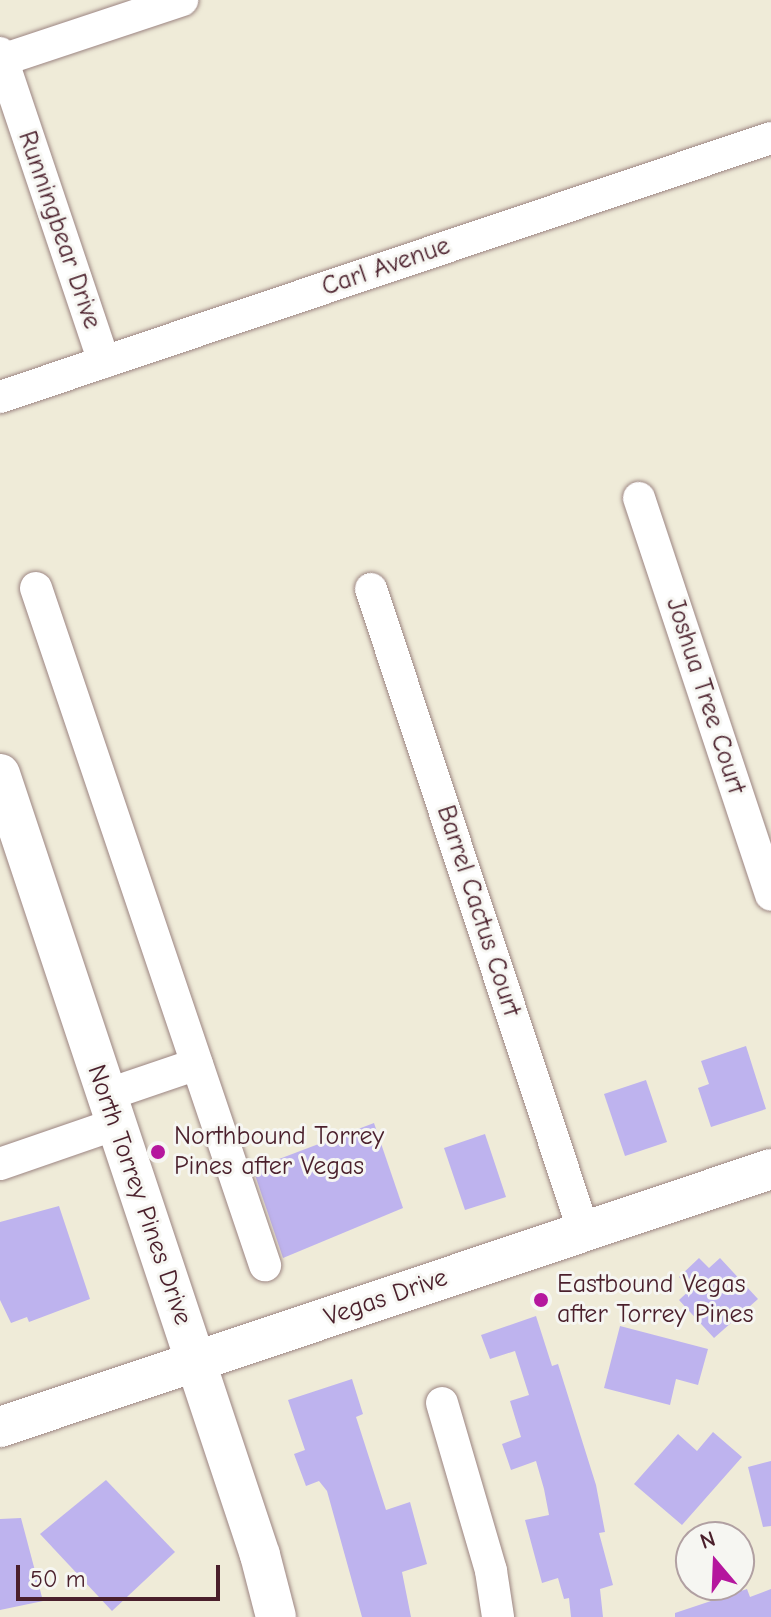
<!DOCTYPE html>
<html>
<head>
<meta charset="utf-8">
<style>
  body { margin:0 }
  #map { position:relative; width:771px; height:1617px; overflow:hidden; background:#efebd8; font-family:"Comic Neue",sans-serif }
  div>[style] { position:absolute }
  .building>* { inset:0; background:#beb3ee }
  .roads { filter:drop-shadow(0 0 2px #9c8582) drop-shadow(0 0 2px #9c8582) }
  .minor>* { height:32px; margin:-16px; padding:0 16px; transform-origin:16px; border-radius:16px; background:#fff }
  .major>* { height:40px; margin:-20px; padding:0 20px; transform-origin:20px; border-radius:20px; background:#fff }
  .dots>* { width:22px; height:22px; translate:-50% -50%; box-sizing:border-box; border:4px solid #f6f6f2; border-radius:50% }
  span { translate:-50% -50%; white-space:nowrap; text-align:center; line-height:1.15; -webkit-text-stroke:6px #f6f6f2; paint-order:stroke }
  .street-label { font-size:26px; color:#4a1f2b }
  .poi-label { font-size:26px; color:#4a1f2b }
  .left { translate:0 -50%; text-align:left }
  .north { position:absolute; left:675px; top:1521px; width:80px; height:80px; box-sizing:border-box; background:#f6f6f2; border:2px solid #b1a0a2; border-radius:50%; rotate:341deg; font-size:22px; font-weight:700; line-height:32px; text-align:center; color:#4a1f2b }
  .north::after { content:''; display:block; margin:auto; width:28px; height:36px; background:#b5179e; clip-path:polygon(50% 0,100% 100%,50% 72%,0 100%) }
  .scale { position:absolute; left:16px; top:1565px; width:204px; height:36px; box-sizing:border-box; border:4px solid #4a1f2b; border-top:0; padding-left:10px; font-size:24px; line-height:28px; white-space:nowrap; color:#4a1f2b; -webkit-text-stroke:6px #f6f6f2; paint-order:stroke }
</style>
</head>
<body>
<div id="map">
  <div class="building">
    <div style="clip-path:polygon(746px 1046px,766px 1109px,711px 1127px,698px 1088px,709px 1084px,701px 1061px)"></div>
    <div style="clip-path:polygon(646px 1080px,667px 1142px,625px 1156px,604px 1094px)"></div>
    <div style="clip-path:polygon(374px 1123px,403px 1208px,283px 1258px,253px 1169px)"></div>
    <div style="clip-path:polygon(485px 1134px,506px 1197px,465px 1210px,444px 1148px)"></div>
    <div style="clip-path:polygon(59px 1206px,90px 1299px,29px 1322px,27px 1317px,11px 1323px,0 1300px,0 1222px)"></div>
    <div style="clip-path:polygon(699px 1258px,709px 1268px,720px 1258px,758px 1299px,714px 1338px,679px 1300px,691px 1289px,679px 1277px)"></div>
    <div style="clip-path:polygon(536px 1316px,552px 1366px,558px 1364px,596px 1485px,605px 1532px,599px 1533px,613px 1585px,600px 1589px,603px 1617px,571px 1617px,569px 1598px,564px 1599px,558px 1578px,542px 1583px,525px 1520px,549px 1515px,544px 1489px,536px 1461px,511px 1470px,502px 1444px,521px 1437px,510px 1401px,529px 1395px,515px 1351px,490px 1359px,481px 1335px)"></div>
    <div style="clip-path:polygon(620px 1326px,708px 1349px,698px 1385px,676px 1379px,670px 1405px,604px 1388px)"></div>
    <div style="clip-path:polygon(352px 1379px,363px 1414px,356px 1417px,386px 1510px,410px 1502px,427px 1564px,402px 1572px,411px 1617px,362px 1617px,327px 1491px,319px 1481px,306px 1486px,294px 1454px,305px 1450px,288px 1400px)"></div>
    <div style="clip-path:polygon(713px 1432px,742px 1457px,682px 1525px,634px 1484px,678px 1434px,697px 1451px)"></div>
    <div style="clip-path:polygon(771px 1461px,771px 1526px,763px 1527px,748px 1467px)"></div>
    <div style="clip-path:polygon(106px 1480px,175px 1552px,112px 1611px,40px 1534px)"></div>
    <div style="clip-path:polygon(21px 1518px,43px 1601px,0 1610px,0 1519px)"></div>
    <div style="clip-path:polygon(747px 1589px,750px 1597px,771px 1589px,771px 1617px,675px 1617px,675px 1613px)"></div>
  </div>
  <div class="roads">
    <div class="minor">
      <div style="left:0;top:53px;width:326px;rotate:71.4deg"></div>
      <div style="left:2px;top:60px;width:190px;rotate:-18.4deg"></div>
      <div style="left:0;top:397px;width:813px;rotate:-18.57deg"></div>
      <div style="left:639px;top:498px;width:418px;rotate:71.6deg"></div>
      <div style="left:36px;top:588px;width:715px;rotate:71.31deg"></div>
      <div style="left:371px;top:589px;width:677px;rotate:71.67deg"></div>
      <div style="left:106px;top:1095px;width:96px;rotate:-18.8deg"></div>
      <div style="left:0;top:1164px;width:123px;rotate:-19deg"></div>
      <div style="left:442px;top:1403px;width:175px;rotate:73.7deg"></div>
      <div style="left:491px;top:1571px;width:47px;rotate:81.3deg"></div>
    </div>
    <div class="major">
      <div style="left:0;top:774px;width:823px;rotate:71.59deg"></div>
      <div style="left:260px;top:1555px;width:64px;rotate:75.5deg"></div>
      <div style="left:0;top:1427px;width:813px;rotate:-18.5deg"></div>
    </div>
  </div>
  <div class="dots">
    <div style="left:158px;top:1152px;background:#b5179e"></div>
    <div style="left:541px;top:1300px;background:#b5179e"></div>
  </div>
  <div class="street-label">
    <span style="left:59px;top:230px;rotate:71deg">Runningbear Drive</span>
    <span style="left:386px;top:267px;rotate:-19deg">Carl Avenue</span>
    <span style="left:705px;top:696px;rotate:72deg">Joshua Tree Court</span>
    <span style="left:478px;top:911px;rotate:72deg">Barrel Cactus Court</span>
    <span style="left:139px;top:1195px;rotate:71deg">North Torrey Pines Drive</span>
    <span style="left:386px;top:1298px;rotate:-19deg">Vegas Drive</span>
  </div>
  <div class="poi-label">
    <span class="left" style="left:174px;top:1152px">Northbound Torrey<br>Pines after Vegas</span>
    <span class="left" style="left:557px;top:1300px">Eastbound Vegas<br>after Torrey Pines</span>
  </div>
  <div class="north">N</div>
  <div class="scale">50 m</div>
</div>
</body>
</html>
